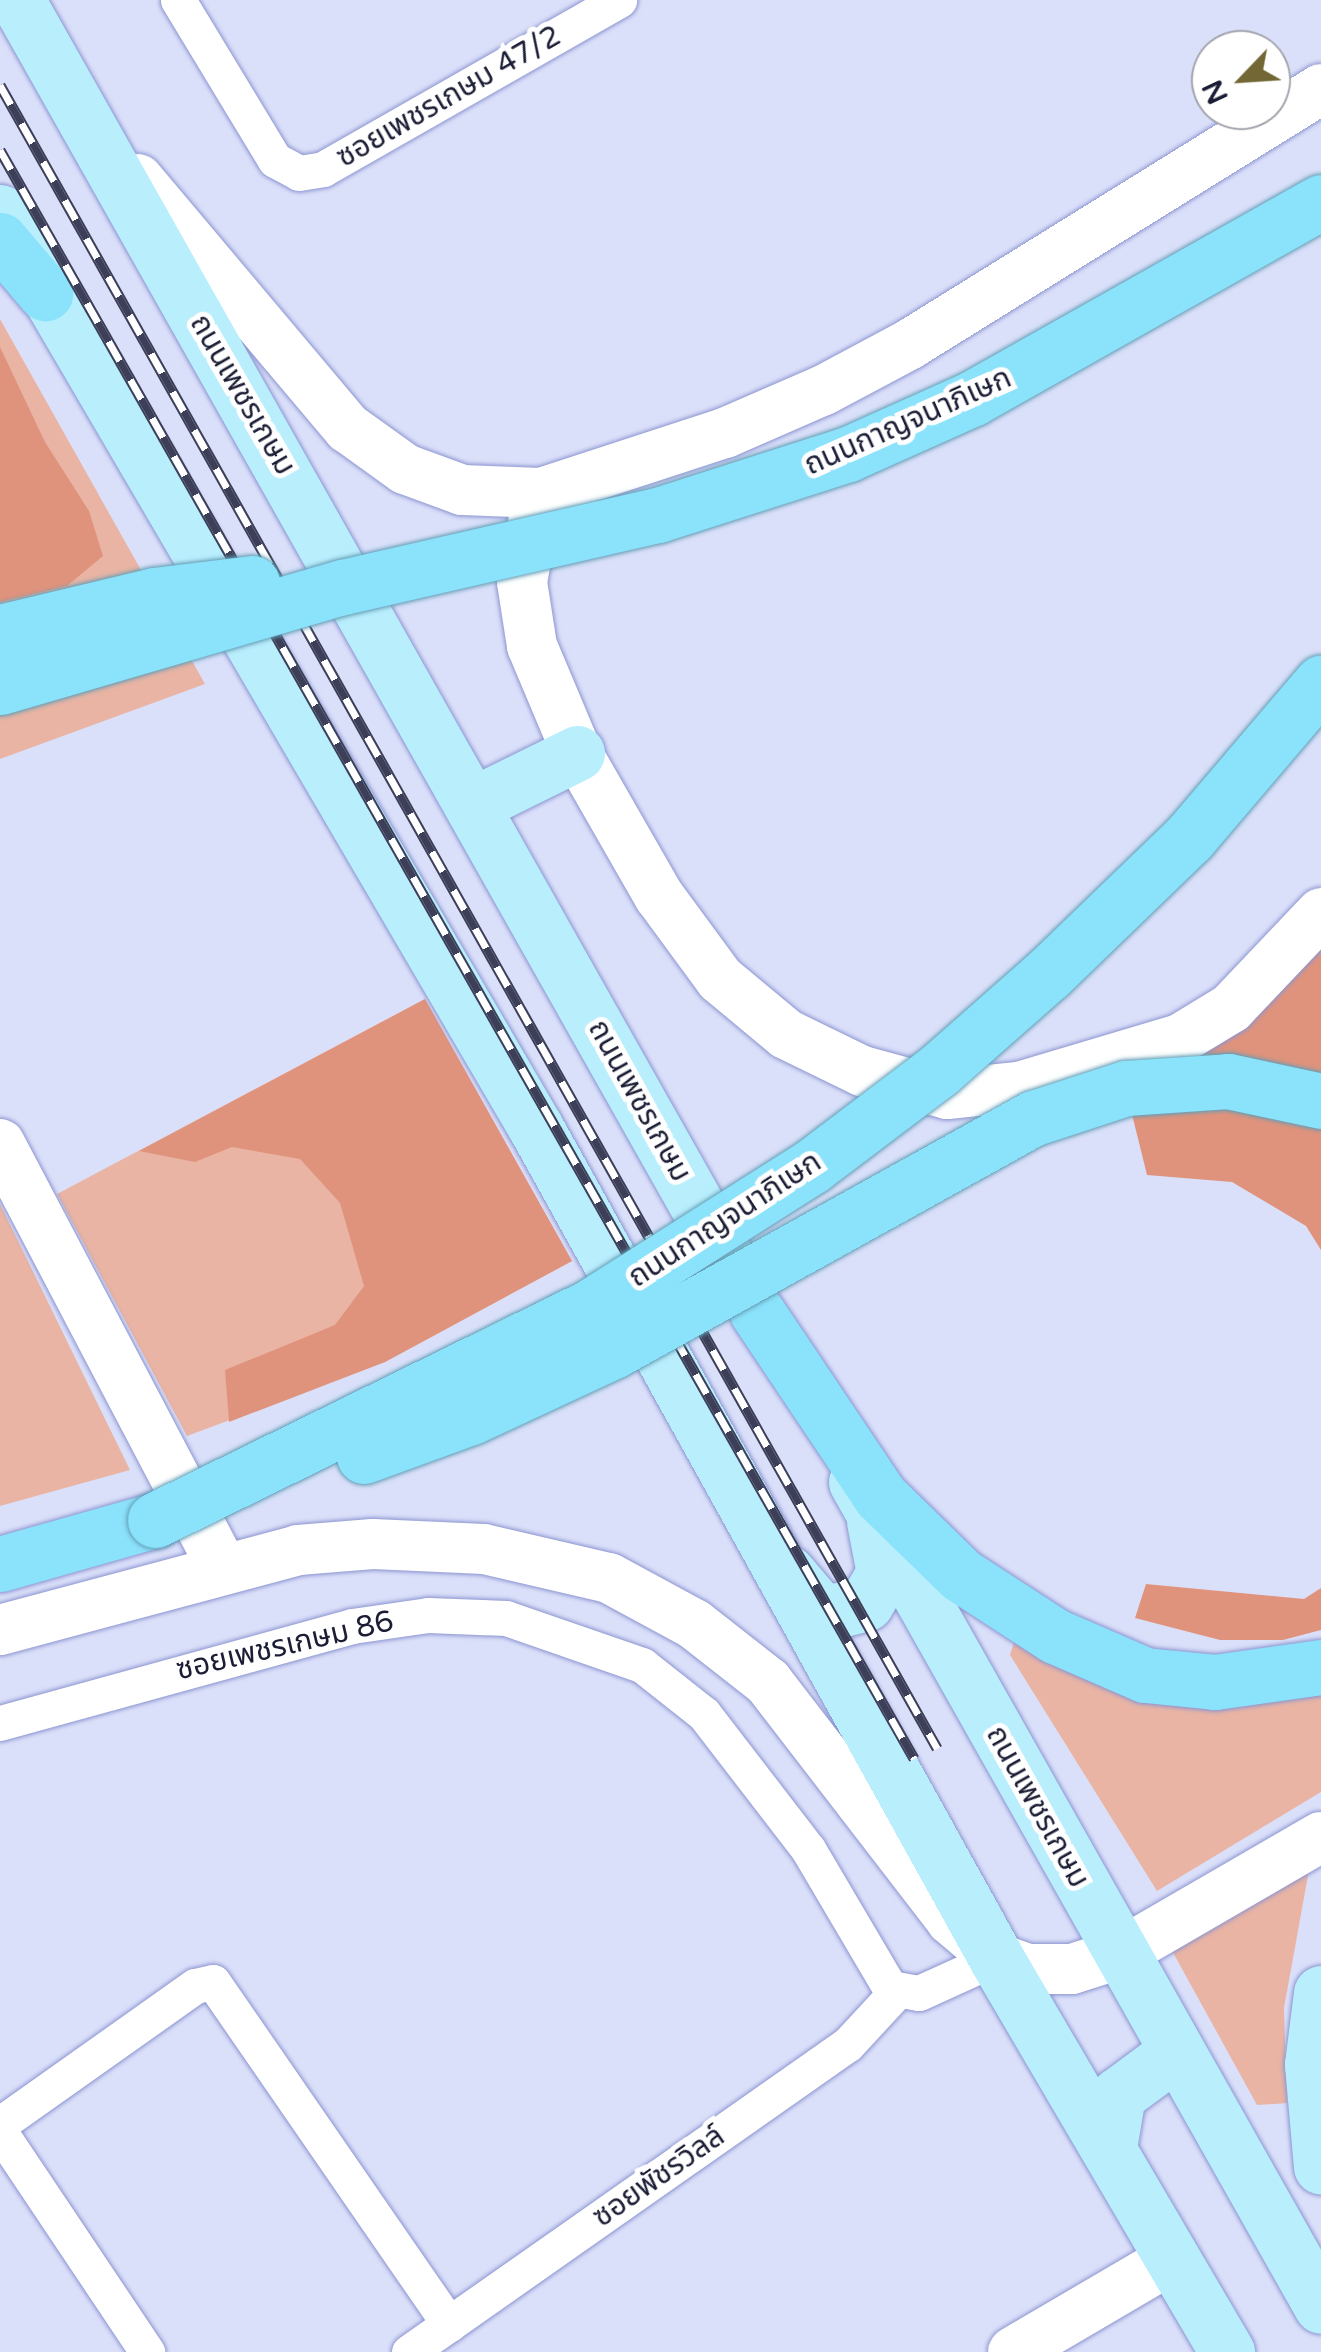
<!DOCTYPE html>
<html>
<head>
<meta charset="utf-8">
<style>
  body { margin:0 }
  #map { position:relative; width:1321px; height:2352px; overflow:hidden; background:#dbe0fa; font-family:"Varela Round","Noto Sans Thai",sans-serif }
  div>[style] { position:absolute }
  .green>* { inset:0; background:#e9b4a4 }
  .forest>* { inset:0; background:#e0937c }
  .roads { filter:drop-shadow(0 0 2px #8c95d0) drop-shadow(0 0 2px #8c95d0) }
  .street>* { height:35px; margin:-17.5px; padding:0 17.5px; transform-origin:17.5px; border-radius:17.5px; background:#fff }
  .secondary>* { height:50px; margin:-25px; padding:0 25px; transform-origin:25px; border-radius:25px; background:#fff }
  .primary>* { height:55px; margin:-27.5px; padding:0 27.5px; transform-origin:27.5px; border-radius:27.5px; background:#b9eefd }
  .highway>* { height:55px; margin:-27.5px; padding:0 27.5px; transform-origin:27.5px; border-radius:27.5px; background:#8be2fb }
  .rail>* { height:11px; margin-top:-5.5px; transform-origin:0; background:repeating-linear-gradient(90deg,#fff 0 22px,#3c3f57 0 44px); box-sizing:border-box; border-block:2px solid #3c3f57 }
  .bridges { filter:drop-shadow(0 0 2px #639db5) drop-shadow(0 0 2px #639db5) }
  .highway-bridge>* { height:55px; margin:-27.5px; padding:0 27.5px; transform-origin:27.5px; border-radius:27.5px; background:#8be2fb }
  span { translate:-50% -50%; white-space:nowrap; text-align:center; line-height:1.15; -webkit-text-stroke:10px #fff; paint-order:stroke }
  .street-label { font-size:30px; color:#1a1d34 }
  .north { position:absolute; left:1191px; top:30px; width:100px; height:100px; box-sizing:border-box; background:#fff; border:2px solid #a3a5ae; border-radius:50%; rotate:245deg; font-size:28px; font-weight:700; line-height:40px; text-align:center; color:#1a1d34 }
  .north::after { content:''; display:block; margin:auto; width:35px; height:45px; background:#736835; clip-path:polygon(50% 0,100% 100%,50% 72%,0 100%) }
</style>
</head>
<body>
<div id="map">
  <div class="green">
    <div style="clip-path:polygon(0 319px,205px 684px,0 759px)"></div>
    <div style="clip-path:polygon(425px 999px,572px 1261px,385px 1362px,187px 1436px,57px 1194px)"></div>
    <div style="clip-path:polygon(0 1204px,130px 1470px,0 1506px)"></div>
    <div style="clip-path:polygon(1015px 1639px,1321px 1679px,1321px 1792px,1157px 1891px,1010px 1655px)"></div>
    <div style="clip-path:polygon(1309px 1870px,1284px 2008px,1287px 2103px,1257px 2105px,1171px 1949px)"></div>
  </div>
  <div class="forest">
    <div style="clip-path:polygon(0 347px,45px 442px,89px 511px,103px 556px,67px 586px,0 602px)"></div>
    <div style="clip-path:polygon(1321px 934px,1321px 1250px,1306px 1226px,1232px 1182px,1147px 1175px,1122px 1074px)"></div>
    <div style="clip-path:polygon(425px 999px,572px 1261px,385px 1362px,229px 1422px,225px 1370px,335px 1325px,364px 1286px,340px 1203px,300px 1159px,232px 1147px,195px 1162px,139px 1151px)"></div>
    <div style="clip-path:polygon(1146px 1584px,1304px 1599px,1321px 1588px,1321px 1630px,1283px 1640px,1220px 1640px,1135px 1618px)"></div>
  </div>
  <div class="roads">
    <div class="street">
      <div style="left:178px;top:0;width:187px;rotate:58.8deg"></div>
      <div style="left:275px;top:160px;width:27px;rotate:28deg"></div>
      <div style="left:299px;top:173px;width:24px;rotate:-9deg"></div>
      <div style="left:323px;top:169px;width:341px;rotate:-29.7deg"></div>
      <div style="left:0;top:1723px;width:365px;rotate:-15.4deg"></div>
      <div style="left:352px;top:1626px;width:77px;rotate:-8.2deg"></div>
      <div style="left:428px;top:1615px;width:78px;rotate:2.2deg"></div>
      <div style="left:506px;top:1618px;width:144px;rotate:19.1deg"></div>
      <div style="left:642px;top:1665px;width:79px;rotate:38.3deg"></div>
      <div style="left:704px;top:1714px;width:170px;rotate:52.4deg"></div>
      <div style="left:808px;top:1849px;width:161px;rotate:59.5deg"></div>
      <div style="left:890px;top:1988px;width:29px;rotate:10deg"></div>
      <div style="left:919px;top:1993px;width:85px;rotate:-24.4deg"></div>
      <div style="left:0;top:2124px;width:239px;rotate:-35.3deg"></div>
      <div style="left:195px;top:1986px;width:18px;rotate:-13deg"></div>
      <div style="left:213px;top:1982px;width:416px;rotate:55.4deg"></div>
      <div style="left:0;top:2132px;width:265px;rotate:56.2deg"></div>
      <div style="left:409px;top:2352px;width:536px;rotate:-35.05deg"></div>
      <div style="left:848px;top:2044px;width:74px;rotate:-47.2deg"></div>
    </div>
    <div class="secondary">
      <div style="left:138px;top:179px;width:326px;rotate:49.9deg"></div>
      <div style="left:348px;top:428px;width:70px;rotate:35.7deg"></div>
      <div style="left:405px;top:469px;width:61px;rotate:20.2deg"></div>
      <div style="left:462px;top:490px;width:79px;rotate:2.2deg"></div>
      <div style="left:541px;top:493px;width:194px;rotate:-18.1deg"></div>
      <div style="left:725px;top:433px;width:108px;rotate:-23.5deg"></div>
      <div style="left:824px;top:390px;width:98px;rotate:-28.1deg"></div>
      <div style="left:910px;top:344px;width:484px;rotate:-31.8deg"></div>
      <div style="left:536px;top:507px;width:76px;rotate:100.6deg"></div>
      <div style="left:522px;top:582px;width:65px;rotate:81.1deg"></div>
      <div style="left:532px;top:646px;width:116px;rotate:67.2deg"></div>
      <div style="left:577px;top:753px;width:165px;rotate:60.2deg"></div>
      <div style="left:659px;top:896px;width:103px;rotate:53.7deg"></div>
      <div style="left:720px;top:979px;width:86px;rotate:39.8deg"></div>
      <div style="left:786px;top:1034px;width:85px;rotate:26deg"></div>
      <div style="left:862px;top:1071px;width:88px;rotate:15.1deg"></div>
      <div style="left:947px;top:1094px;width:72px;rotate:-5.6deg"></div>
      <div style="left:1019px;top:1087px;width:168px;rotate:-16.6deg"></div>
      <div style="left:1180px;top:1039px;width:60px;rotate:-31.3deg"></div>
      <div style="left:1231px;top:1008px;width:131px;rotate:-46.5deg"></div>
      <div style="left:0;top:1144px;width:479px;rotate:62.3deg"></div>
      <div style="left:0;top:1630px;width:309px;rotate:-15deg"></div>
      <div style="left:298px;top:1550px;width:75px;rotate:-4.6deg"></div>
      <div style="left:373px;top:1544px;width:111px;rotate:2.6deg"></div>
      <div style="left:484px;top:1549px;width:128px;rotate:13.1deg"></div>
      <div style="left:609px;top:1578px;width:97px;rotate:28.4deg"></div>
      <div style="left:694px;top:1624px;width:94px;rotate:38.1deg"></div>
      <div style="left:768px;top:1682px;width:300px;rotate:52.4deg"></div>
      <div style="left:951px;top:1920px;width:59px;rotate:40.2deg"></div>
      <div style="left:996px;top:1958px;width:34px;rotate:19deg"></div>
      <div style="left:1028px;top:1969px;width:44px"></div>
      <div style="left:1072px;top:1969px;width:49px;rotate:-17.7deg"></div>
      <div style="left:1119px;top:1954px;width:233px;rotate:-30.1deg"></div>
      <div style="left:1013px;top:2352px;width:186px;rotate:-30.4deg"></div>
    </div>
    <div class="primary">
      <div style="left:17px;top:0;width:1457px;rotate:60.57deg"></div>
      <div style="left:0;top:212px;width:1061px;rotate:59.67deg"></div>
      <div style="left:536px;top:1128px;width:949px;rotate:61deg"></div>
      <div style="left:996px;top:1958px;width:457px;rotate:59.6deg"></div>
      <div style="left:474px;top:804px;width:115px;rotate:-26.3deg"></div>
      <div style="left:856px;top:1482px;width:946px;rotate:60.56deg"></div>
      <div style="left:788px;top:1573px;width:43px;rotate:49.7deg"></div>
      <div style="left:816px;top:1606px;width:16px;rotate:22deg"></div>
      <div style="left:831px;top:1612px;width:36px;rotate:-14deg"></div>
      <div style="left:866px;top:1603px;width:35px;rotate:-59deg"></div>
      <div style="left:884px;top:1573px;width:53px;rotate:-100.9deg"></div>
      <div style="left:1321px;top:1993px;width:72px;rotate:97.2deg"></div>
      <div style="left:1312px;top:2064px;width:103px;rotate:85deg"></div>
      <div style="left:1109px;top:2148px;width:54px;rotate:-80.4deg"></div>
      <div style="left:1118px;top:2095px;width:72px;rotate:-36.6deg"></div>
    </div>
    <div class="highway">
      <div style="left:0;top:240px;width:70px;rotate:49.7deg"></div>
      <div style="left:757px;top:1312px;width:221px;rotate:56.2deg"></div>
      <div style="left:880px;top:1496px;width:113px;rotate:44.3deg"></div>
      <div style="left:961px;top:1575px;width:112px;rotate:33deg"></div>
      <div style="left:1055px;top:1636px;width:98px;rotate:23.4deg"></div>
      <div style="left:1145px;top:1675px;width:70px;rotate:5.7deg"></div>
      <div style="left:1215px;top:1682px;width:107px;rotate:-8.1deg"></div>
      <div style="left:0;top:1564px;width:161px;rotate:-15.8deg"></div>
    </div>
  </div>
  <div class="rail">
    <div style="left:0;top:85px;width:1909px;rotate:60.6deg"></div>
    <div style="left:0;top:150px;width:1850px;rotate:60.39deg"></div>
  </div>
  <div class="bridges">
    <div class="highway-bridge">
      <div style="left:0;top:632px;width:158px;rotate:-13.5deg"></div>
      <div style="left:154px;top:595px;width:99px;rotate:-7deg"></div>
      <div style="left:0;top:687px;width:357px;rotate:-16.3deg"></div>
      <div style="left:343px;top:587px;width:323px;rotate:-12.9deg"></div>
      <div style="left:658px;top:515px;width:200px;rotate:-17.8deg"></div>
      <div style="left:848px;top:454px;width:137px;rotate:-24.1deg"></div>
      <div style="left:973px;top:398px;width:399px;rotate:-29.4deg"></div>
      <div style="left:364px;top:1456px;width:114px;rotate:-20deg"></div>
      <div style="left:471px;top:1417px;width:157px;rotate:-24.9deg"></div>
      <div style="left:613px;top:1351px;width:481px;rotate:-29deg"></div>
      <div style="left:1034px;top:1118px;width:97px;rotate:-18.1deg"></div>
      <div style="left:1126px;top:1088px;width:102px;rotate:-3.9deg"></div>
      <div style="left:1228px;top:1081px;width:95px;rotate:12.1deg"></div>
      <div style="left:155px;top:1520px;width:488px;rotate:-26.1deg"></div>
      <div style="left:593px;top:1305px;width:259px;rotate:-32.4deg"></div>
      <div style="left:812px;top:1166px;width:159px;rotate:-37.1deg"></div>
      <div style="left:939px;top:1070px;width:145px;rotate:-41.4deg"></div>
      <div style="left:1048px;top:974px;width:196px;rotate:-44deg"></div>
      <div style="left:1189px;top:838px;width:204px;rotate:-49.6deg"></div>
    </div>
  </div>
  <div class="street-label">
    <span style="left:449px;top:97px;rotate:-30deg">ซอยเพชรเกษม 47/2</span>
    <span style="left:242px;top:395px;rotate:60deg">ถนนเพชรเกษม</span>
    <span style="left:908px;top:422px;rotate:-24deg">ถนนกาญจนาภิเษก</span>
    <span style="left:639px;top:1101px;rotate:61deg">ถนนเพชรเกษม</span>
    <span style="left:725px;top:1220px;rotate:-33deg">ถนนกาญจนาภิเษก</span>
    <span style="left:285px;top:1646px;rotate:-13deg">ซอยเพชรเกษม 86</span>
    <span style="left:1037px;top:1807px;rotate:61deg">ถนนเพชรเกษม</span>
    <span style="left:659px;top:2177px;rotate:-35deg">ซอยพัชรวิลล์</span>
  </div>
  <div class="north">N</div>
</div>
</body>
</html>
